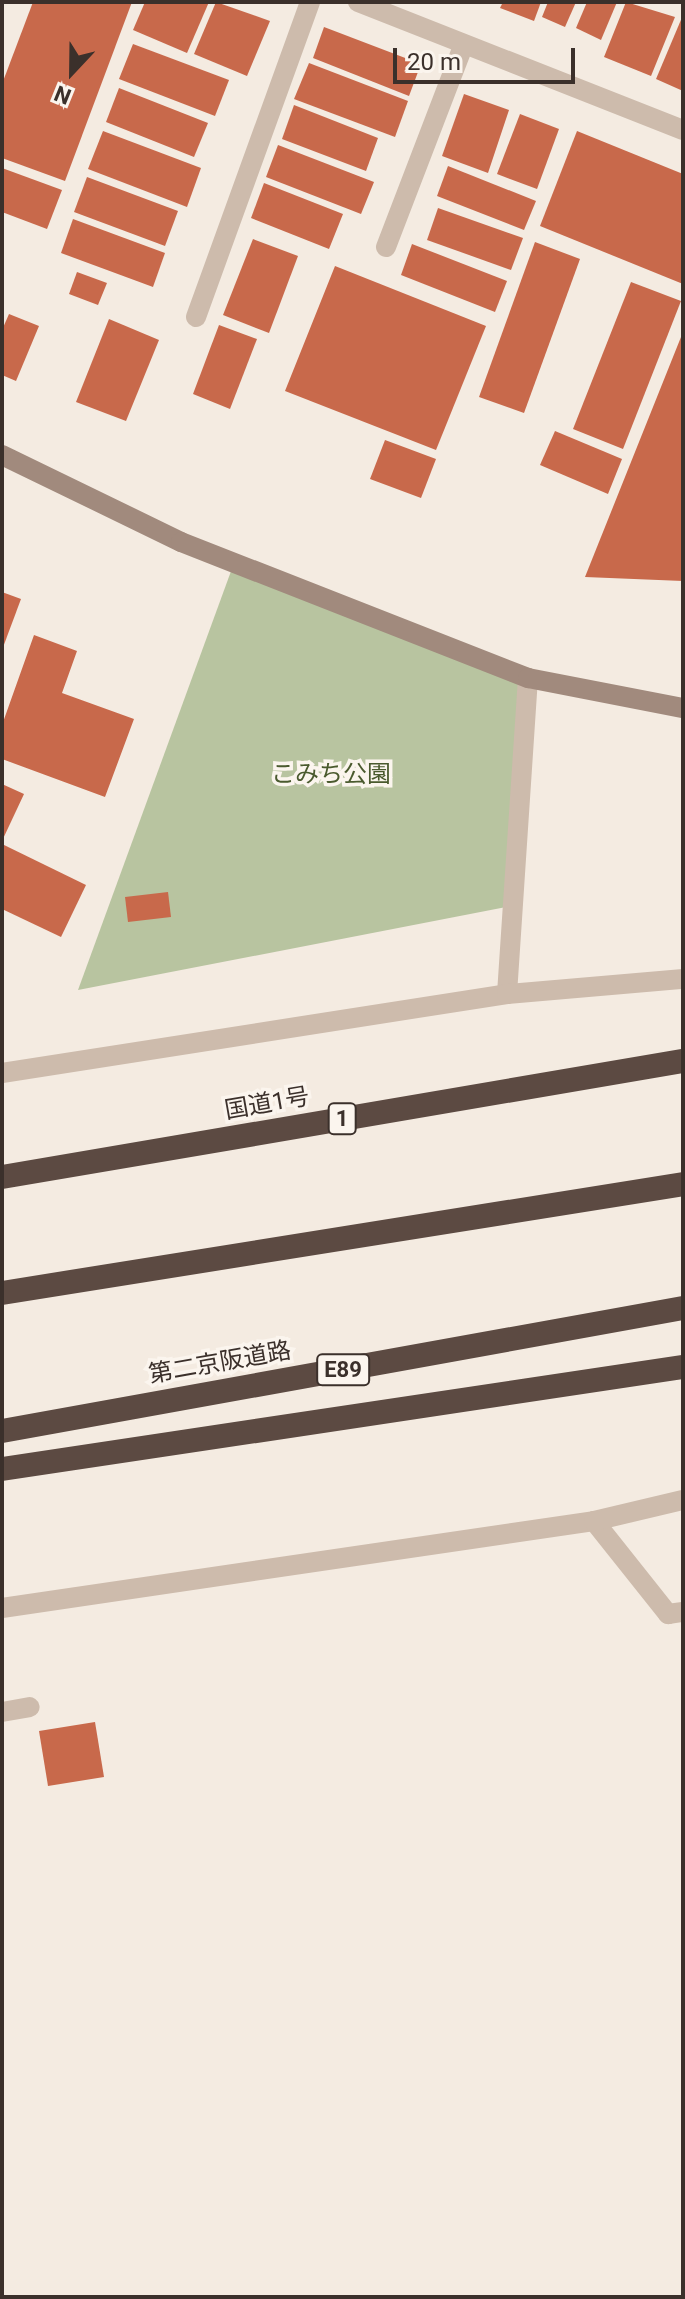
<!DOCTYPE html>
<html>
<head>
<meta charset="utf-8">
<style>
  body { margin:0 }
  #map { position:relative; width:685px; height:2299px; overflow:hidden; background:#f4ebe1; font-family:Roboto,"Noto Sans JP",sans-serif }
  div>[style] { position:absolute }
  .green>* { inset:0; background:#b8c4a0 }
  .building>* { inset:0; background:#c8694b }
  .lane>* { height:20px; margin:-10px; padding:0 10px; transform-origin:10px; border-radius:10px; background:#cdbbac }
  .street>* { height:20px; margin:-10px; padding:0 10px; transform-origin:10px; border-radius:10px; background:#cdbbac }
  .secondary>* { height:20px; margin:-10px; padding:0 10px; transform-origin:10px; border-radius:10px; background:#a18a7d }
  .highway>* { height:24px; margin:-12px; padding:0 12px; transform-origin:12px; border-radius:12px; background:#5c4a42 }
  span { translate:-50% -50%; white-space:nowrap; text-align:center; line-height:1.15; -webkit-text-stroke:7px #fbf5ee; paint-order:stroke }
  .shield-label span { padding:2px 6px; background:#fbf5ee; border:2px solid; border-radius:6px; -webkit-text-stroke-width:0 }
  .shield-label { font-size:22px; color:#3b302b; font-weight:700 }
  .park-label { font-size:24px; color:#4a5a2e }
  .street-label { font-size:24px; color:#3b302b }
  .frame { position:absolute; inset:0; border:4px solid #3b302b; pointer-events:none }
  .north { position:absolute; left:32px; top:32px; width:80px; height:80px; -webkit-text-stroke:6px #fbf5ee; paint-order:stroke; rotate:202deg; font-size:22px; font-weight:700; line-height:32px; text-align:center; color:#3b302b }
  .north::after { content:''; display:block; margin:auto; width:28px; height:36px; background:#3b302b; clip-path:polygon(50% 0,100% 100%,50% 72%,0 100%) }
  .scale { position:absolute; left:393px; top:48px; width:182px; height:36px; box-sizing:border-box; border:4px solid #3b302b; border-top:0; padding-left:10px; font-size:24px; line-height:28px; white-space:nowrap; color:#3b302b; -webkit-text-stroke:6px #fbf5ee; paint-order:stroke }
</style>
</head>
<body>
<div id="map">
  <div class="green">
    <div style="clip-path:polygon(234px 563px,528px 678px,517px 905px,78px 990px)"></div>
  </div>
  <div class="building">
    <div style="clip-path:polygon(33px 2px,132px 2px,65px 181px,2px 158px,2px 84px)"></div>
    <div style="clip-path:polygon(145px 2px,209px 2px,187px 53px,133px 30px)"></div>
    <div style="clip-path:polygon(216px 2px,270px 21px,247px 76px,194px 54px)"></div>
    <div style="clip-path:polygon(503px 2px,541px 2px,534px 21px,500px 8px)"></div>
    <div style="clip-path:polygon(548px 2px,576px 2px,565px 27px,542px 17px)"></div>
    <div style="clip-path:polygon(587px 2px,617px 2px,601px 40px,576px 28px)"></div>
    <div style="clip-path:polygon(626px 2px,675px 17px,651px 76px,604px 57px)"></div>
    <div style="clip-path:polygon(683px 15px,683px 91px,656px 79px)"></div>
    <div style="clip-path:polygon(324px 27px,421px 64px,409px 96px,313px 58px)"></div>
    <div style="clip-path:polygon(133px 44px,229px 80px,215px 116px,119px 79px)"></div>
    <div style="clip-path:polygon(309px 63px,408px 101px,395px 137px,294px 99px)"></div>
    <div style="clip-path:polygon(119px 88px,208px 123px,194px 157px,106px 122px)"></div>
    <div style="clip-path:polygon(464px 94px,509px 110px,488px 173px,442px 156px)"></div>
    <div style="clip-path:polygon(294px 105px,378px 138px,366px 171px,282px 139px)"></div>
    <div style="clip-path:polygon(520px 114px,559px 129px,537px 189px,497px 174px)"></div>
    <div style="clip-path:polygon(103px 131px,201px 168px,187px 207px,88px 169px)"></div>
    <div style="clip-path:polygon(577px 131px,683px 174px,683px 284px,540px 226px)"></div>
    <div style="clip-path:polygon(278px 145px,374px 182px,361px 214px,266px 177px)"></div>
    <div style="clip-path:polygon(448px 166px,536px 201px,524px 230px,437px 196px)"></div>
    <div style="clip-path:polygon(2px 168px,62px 190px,47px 229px,2px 212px)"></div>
    <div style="clip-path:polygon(87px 177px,178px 211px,165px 246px,74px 212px)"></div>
    <div style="clip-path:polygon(264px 183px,343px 214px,329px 249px,251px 218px)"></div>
    <div style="clip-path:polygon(438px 208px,523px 238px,511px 270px,427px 240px)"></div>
    <div style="clip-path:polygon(73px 219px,165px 253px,153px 287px,61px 253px)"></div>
    <div style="clip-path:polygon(253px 239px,298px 256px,269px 333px,223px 315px)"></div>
    <div style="clip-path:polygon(535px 242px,580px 259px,524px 413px,479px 397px)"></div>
    <div style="clip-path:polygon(412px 244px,507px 281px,495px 312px,401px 275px)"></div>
    <div style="clip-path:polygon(335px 266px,486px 326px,436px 450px,285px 391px)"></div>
    <div style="clip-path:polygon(77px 272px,107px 283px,98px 305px,69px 294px)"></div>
    <div style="clip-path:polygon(631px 282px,681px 301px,623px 449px,573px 429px)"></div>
    <div style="clip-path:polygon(9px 314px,39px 326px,16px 381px,2px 375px,2px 330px)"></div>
    <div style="clip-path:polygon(109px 319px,159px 340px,126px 421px,76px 402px)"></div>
    <div style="clip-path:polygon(219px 325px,257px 339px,230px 409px,193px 394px)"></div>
    <div style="clip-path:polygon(683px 332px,683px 581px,585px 577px)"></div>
    <div style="clip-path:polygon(555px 431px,622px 459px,608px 494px,540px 465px)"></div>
    <div style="clip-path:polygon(385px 440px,436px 459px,421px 498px,370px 479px)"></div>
    <div style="clip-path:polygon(2px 592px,21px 599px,2px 650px)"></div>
    <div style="clip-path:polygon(34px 635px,77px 651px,62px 693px,134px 719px,105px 797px,2px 759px,2px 725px)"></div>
    <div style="clip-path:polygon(2px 784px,24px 794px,2px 841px)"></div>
    <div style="clip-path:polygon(2px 844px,86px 885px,61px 937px,2px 909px)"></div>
    <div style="clip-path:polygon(168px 892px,171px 917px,128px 922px,125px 897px)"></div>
    <div style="clip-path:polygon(95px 1722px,104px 1777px,48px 1786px,39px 1731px)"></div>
  </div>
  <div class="lane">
    <div style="left:386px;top:247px;width:217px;rotate:-69deg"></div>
  </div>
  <div class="street">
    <div style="left:358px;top:2px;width:349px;rotate:21.5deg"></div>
    <div style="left:196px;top:317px;width:335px;rotate:-70.1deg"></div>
    <div style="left:507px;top:994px;width:317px;rotate:-86.2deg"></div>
    <div style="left:2px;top:1073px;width:511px;rotate:-8.89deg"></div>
    <div style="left:507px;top:994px;width:177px;rotate:-4.9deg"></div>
    <div style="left:594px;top:1521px;width:119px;rotate:51.5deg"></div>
    <div style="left:668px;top:1614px;width:15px;rotate:-8deg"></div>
    <div style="left:2px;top:1608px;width:598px;rotate:-8.36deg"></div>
    <div style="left:594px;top:1521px;width:91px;rotate:-13.3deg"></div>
    <div style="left:2px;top:1712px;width:28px;rotate:-10deg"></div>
  </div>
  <div class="secondary">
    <div style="left:2px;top:455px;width:199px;rotate:25.9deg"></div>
    <div style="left:181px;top:542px;width:373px;rotate:21.4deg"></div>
    <div style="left:528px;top:678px;width:158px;rotate:11deg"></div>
  </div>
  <div class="highway">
    <div style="left:2px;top:1177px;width:691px;rotate:-9.67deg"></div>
    <div style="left:2px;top:1293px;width:690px;rotate:-9.09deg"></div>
    <div style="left:2px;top:1431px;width:692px;rotate:-10.24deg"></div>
    <div style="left:2px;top:1469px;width:689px;rotate:-8.52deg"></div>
  </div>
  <div class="shield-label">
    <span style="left:342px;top:1119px">1</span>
    <span style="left:343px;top:1370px">E89</span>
  </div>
  <div class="park-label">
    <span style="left:331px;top:775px">こみち公園</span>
  </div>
  <div class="street-label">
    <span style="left:267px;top:1104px;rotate:-10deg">国道1号</span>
    <span style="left:220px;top:1363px;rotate:-10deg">第二京阪道路</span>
  </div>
  <div class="frame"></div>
  <div class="north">N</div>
  <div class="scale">20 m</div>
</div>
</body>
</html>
